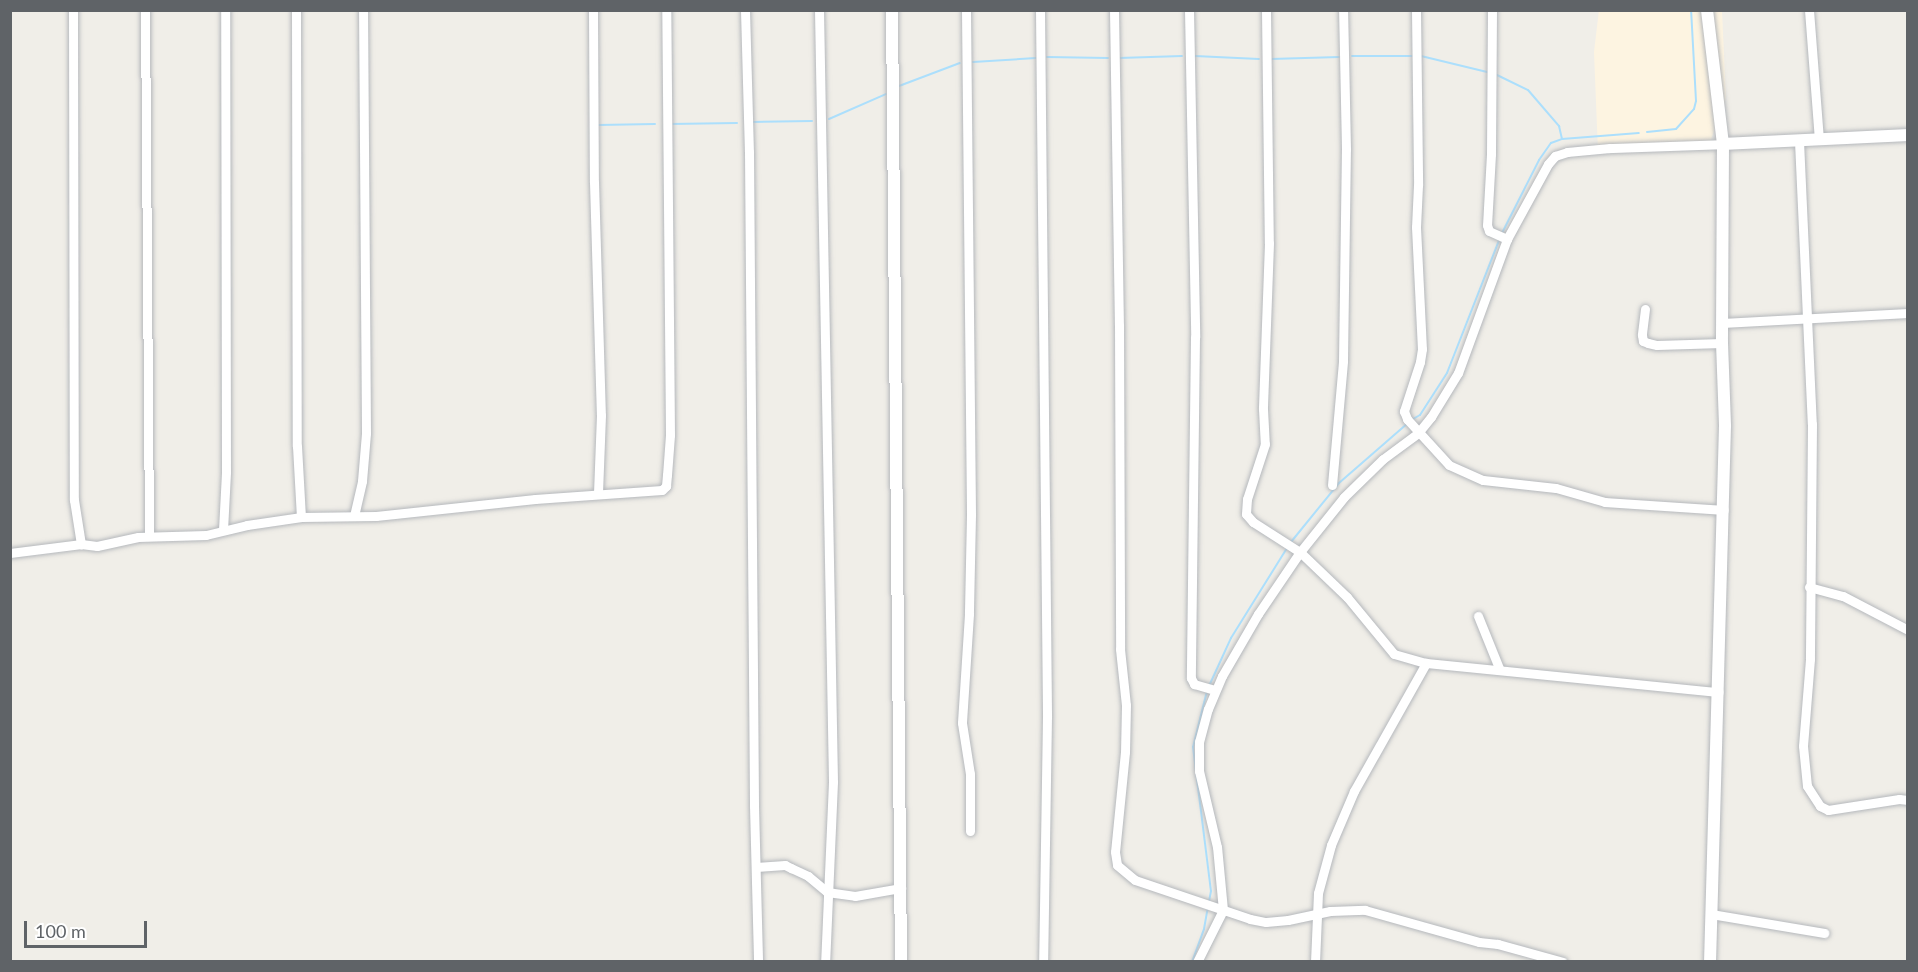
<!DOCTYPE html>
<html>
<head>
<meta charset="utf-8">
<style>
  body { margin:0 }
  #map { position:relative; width:1918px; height:972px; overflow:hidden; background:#f0eee8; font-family:Lato,sans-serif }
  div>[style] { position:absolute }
  .commercial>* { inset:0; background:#fdf4e1 }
  .stream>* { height:2px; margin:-1px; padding:0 1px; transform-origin:1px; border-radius:1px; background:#acdffc }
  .roads { filter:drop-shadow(0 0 2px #b5b8bc) drop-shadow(0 0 2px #b5b8bc) }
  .street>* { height:9px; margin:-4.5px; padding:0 4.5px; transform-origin:4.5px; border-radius:4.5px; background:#fff }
  .secondary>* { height:12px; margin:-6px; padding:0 6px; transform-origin:6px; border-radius:6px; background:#fff }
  span { translate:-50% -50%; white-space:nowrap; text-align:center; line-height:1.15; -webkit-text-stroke:6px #fff; paint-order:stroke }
  .frame { position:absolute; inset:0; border:12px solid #5f6367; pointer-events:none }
  .scale { position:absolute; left:24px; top:921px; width:123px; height:27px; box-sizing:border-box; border:3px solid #5f6367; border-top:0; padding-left:8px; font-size:18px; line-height:21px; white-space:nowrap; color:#5f6367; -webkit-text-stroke:4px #fff; paint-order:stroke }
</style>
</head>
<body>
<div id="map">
  <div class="commercial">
    <div style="clip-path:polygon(1599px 10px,1722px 11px,1726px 98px,1710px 142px,1598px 152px,1594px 52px)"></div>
  </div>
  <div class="stream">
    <div style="left:1195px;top:56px;width:64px;rotate:2.7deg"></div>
    <div style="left:1352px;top:56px;width:60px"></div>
    <div style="left:1421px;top:56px;width:68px;rotate:13.6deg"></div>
    <div style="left:1047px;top:57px;width:61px;rotate:0.9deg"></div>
    <div style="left:1119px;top:58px;width:63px;rotate:-1.8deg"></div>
    <div style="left:1271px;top:59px;width:68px;rotate:-1.7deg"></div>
    <div style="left:973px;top:62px;width:63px;rotate:-3.6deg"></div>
    <div style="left:1497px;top:75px;width:34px;rotate:26deg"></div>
    <div style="left:1528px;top:90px;width:48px;rotate:49.3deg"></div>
    <div style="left:1559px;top:126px;width:13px;rotate:77deg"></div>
    <div style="left:899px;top:86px;width:65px;rotate:-20.7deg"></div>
    <div style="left:829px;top:119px;width:62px;rotate:-23.7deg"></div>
    <div style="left:752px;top:122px;width:60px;rotate:-1deg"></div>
    <div style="left:670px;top:124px;width:67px;rotate:-0.9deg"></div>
    <div style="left:598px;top:125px;width:57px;rotate:-1deg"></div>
    <div style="left:1647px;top:132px;width:29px;rotate:-6deg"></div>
    <div style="left:1676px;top:129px;width:27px;rotate:-48deg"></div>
    <div style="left:1694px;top:109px;width:8px;rotate:-76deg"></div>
    <div style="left:1696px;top:101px;width:91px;rotate:-93.1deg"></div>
    <div style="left:1501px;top:235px;width:84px;rotate:-63.1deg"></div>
    <div style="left:1539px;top:160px;width:21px;rotate:-55deg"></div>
    <div style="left:1551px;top:143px;width:12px;rotate:-20deg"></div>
    <div style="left:1562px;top:139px;width:77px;rotate:-4.5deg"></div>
    <div style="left:1413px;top:419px;width:8px;rotate:-30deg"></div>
    <div style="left:1420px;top:415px;width:50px;rotate:-57.3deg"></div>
    <div style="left:1447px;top:373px;width:143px;rotate:-68.6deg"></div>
    <div style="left:1291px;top:542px;width:76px;rotate:-50.9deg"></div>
    <div style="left:1339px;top:483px;width:91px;rotate:-41deg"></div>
    <div style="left:1209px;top:686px;width:53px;rotate:-65.4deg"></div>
    <div style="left:1231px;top:638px;width:106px;rotate:-58.1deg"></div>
    <div style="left:1207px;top:691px;width:58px;rotate:104deg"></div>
    <div style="left:1193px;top:747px;width:145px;rotate:82.9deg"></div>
    <div style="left:1211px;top:891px;width:10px;rotate:101deg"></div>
    <div style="left:1192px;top:962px;width:35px;rotate:-70deg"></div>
    <div style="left:1204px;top:929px;width:22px;rotate:-80deg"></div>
  </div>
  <div class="roads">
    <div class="street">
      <div style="left:73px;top:10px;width:490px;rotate:89.9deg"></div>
      <div style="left:74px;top:500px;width:45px;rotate:81deg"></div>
      <div style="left:145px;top:10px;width:526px;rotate:89.56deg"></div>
      <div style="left:296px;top:10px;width:436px;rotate:89.9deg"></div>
      <div style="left:297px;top:446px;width:71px;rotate:86.8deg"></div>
      <div style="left:593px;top:10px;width:172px;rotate:89.7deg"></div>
      <div style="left:594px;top:182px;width:233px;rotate:88.3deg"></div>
      <div style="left:601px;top:415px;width:79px;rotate:92.2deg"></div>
      <div style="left:745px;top:10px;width:142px;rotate:88.4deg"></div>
      <div style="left:749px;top:152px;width:654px;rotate:89.56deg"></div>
      <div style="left:754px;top:806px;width:156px;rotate:88.5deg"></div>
      <div style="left:819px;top:10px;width:772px;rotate:88.96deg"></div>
      <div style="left:833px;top:782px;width:180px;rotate:92.5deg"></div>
      <div style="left:966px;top:10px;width:505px;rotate:89.43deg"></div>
      <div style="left:971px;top:515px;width:99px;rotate:91.2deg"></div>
      <div style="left:969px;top:614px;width:109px;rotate:93.7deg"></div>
      <div style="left:962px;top:723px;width:52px;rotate:81.1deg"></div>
      <div style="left:970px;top:774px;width:57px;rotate:90deg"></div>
      <div style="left:1040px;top:10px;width:707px;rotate:89.43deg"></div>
      <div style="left:1047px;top:717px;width:245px;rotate:90.9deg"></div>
      <div style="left:1114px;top:10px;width:315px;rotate:89.1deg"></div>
      <div style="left:1119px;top:325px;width:324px;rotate:89.8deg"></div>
      <div style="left:1120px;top:649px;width:56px;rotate:83.9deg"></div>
      <div style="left:1126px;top:705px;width:47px;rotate:91.2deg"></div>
      <div style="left:1125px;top:752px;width:100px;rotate:95.7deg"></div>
      <div style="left:1115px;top:852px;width:13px;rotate:81deg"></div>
      <div style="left:1117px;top:865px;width:23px;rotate:40deg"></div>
      <div style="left:1135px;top:880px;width:121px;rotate:18.7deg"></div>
      <div style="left:1250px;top:919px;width:16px;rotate:11deg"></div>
      <div style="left:1266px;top:922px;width:22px;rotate:-5deg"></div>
      <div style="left:1288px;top:920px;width:43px;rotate:-12.1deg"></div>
      <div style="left:1330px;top:911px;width:35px;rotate:-2deg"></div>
      <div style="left:1365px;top:910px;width:118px;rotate:15.7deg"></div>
      <div style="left:1479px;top:942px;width:19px;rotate:6deg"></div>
      <div style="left:1498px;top:944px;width:67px;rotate:15.5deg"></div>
      <div style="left:1189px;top:10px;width:327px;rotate:88.9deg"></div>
      <div style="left:1195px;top:337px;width:341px;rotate:90.7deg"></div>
      <div style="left:1191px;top:678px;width:7px;rotate:63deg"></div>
      <div style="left:1194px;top:684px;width:22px;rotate:16deg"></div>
      <div style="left:1266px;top:10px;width:233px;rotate:89.3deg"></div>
      <div style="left:1269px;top:243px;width:166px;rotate:92.1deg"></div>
      <div style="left:1263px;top:409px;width:35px;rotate:87deg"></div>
      <div style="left:1265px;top:444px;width:58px;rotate:108.1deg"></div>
      <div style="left:1247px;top:499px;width:15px;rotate:94deg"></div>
      <div style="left:1246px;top:514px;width:11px;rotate:49deg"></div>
      <div style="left:1253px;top:522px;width:56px;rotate:32.6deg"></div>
      <div style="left:1300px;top:552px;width:65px;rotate:43.8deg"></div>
      <div style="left:1347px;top:597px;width:74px;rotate:50.5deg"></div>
      <div style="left:1394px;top:654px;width:33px;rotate:16deg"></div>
      <div style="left:1426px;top:663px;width:294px;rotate:5.7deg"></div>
      <div style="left:1416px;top:10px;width:175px;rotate:89.3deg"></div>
      <div style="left:1418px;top:185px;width:42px;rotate:92.7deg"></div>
      <div style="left:1416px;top:227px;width:122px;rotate:87.2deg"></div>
      <div style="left:1422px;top:349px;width:13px;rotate:99deg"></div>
      <div style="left:1420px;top:362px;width:52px;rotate:108.1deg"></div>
      <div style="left:1404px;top:411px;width:9px;rotate:69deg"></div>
      <div style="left:1407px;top:419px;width:62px;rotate:47.6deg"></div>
      <div style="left:1449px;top:465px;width:37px;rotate:24deg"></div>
      <div style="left:1483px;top:480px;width:73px;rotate:6.3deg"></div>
      <div style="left:1556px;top:488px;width:51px;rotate:15.9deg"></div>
      <div style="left:1605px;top:502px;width:119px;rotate:3.8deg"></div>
      <div style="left:1492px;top:10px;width:144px;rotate:90.4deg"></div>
      <div style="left:1491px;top:154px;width:71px;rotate:93.2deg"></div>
      <div style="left:1487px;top:225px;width:6px;rotate:72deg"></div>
      <div style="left:1489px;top:231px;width:20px;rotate:24deg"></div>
      <div style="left:1809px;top:10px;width:130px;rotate:85.6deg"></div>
      <div style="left:1799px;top:141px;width:283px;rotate:87.4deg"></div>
      <div style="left:1812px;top:424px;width:235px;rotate:90.5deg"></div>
      <div style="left:1810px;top:659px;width:87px;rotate:94.6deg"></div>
      <div style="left:1803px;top:746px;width:40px;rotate:84.3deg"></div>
      <div style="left:1807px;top:786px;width:24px;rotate:57deg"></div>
      <div style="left:1820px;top:806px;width:9px;rotate:27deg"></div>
      <div style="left:1828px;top:810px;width:72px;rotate:-8.8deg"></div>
      <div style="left:1899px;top:799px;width:9px;rotate:6deg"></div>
      <div style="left:1645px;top:309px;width:26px;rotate:97deg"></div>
      <div style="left:1642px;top:335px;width:6px;rotate:81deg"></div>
      <div style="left:1643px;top:341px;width:5px;rotate:22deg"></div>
      <div style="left:1648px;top:343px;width:9px;rotate:13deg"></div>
      <div style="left:1657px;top:345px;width:65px;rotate:-1.8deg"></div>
      <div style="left:1722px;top:323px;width:186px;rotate:-3.1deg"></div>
      <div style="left:1332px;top:485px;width:124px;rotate:-84.9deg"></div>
      <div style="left:1343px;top:361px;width:212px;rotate:-89.2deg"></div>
      <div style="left:1346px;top:149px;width:139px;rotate:-91.2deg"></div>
      <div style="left:354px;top:516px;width:36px;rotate:-77deg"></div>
      <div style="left:362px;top:481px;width:48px;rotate:-85.2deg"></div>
      <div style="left:366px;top:433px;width:423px;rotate:-90.4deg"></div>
      <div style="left:223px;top:530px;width:58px;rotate:-87deg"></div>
      <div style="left:226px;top:472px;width:462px;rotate:-90.1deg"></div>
      <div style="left:10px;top:553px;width:72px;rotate:-7.2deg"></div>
      <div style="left:81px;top:544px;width:16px;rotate:7deg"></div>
      <div style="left:97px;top:546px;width:42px;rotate:-12.4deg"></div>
      <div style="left:138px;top:537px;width:68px;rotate:-1.7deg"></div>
      <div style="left:206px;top:535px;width:42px;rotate:-13.7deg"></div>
      <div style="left:247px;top:525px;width:55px;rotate:-8.4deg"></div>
      <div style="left:301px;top:517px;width:75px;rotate:-0.8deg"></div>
      <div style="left:376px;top:516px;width:160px;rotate:-6.1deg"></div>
      <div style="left:535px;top:499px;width:127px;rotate:-4.1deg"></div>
      <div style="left:662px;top:490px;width:6px;rotate:-45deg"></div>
      <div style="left:666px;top:486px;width:11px;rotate:-85deg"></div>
      <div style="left:667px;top:475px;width:40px;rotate:-85.7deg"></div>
      <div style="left:670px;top:435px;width:425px;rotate:-90.5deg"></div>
      <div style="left:1809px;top:587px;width:35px;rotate:15deg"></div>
      <div style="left:1843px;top:596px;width:73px;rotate:27.6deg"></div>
      <div style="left:1478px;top:616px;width:56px;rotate:68deg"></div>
      <div style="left:756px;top:867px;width:29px;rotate:-4deg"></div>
      <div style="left:785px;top:865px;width:7px;rotate:27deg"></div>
      <div style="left:791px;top:868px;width:19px;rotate:25deg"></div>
      <div style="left:808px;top:876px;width:25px;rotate:40deg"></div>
      <div style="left:827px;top:892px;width:28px;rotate:8deg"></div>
      <div style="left:855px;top:896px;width:47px;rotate:-9.9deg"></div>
      <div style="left:1711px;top:914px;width:115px;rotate:9.5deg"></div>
      <div style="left:1197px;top:962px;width:58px;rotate:-63.4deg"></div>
      <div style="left:1223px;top:910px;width:63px;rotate:-95.4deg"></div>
      <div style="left:1217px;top:847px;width:78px;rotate:-103.3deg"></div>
      <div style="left:1199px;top:771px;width:29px;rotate:-90deg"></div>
      <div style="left:1199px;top:742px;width:34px;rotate:-75deg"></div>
      <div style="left:1208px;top:709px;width:36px;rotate:-67deg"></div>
      <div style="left:1222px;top:676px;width:72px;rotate:-59.9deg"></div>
      <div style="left:1258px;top:614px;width:75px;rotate:-55.9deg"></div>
      <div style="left:1300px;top:552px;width:70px;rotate:-51.3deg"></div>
      <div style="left:1344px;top:497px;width:54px;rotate:-44.3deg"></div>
      <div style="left:1383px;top:459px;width:44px;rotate:-36.6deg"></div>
      <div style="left:1418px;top:433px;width:21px;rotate:-51deg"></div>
      <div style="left:1431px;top:417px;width:52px;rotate:-58.5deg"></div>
      <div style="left:1458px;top:373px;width:143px;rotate:-69.9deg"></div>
      <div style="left:1507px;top:239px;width:85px;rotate:-61.3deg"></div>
      <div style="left:1548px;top:164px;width:11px;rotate:-49deg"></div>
      <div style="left:1555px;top:156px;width:13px;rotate:-18deg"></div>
      <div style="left:1567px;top:152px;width:43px;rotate:-5.3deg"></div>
      <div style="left:1610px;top:148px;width:113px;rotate:-2deg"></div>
      <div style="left:1315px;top:962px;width:69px;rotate:-87.5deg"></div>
      <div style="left:1318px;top:893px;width:50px;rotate:-74.8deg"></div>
      <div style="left:1331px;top:845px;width:59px;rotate:-66.9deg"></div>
      <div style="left:1354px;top:791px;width:147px;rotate:-60.6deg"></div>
    </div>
    <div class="secondary">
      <div style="left:892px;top:10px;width:952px;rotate:89.46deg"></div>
      <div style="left:1707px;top:10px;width:135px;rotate:83.2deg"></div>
      <div style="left:1723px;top:144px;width:199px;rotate:90.3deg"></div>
      <div style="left:1722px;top:343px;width:83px;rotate:87.9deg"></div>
      <div style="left:1725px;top:426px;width:536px;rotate:91.6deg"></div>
      <div style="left:1723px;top:144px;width:185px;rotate:-2.8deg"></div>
    </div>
  </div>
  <div class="frame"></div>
  <div class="scale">100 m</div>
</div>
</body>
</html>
